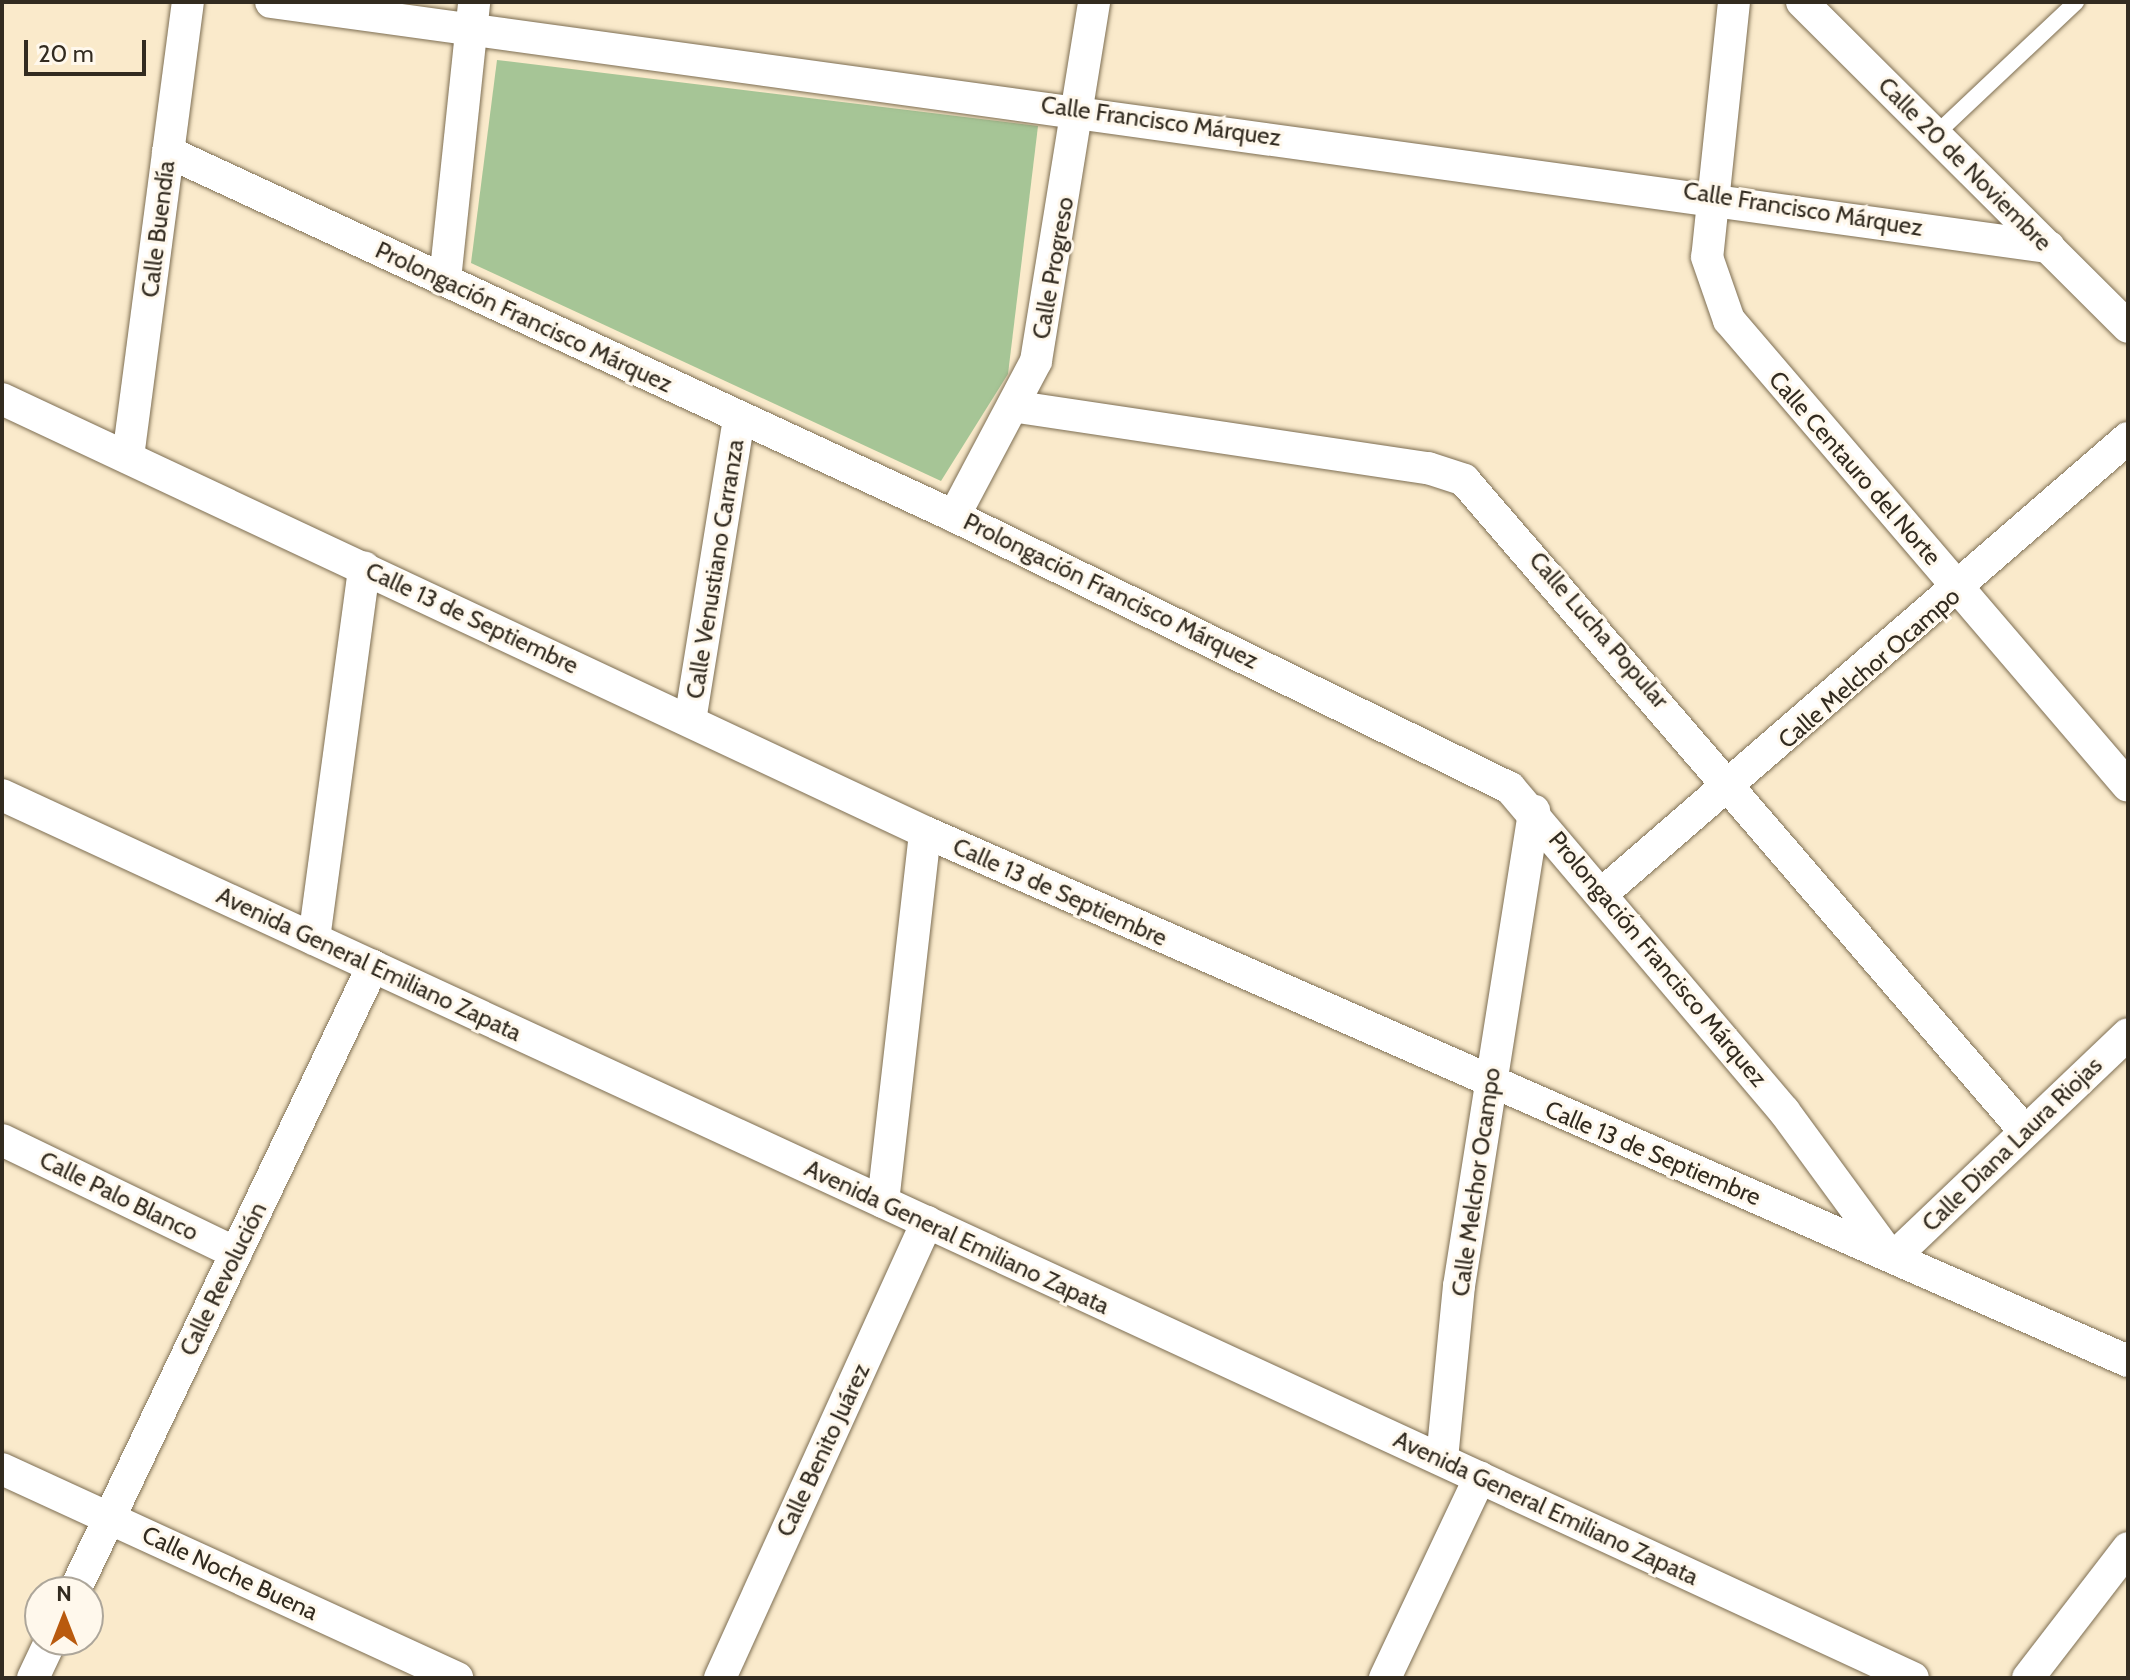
<!DOCTYPE html>
<html>
<head>
<meta charset="utf-8">
<style>
  body { margin:0 }
  #map { position:relative; width:2130px; height:1680px; overflow:hidden; background:#faeacb; font-family:Cabin,sans-serif }
  div>[style] { position:absolute }
  .green>* { inset:0; background:#a6c596 }
  .roads { filter:drop-shadow(0 0 2px #7d6e53) drop-shadow(0 0 2px #7d6e53) }
  .lane>* { height:16px; margin:-8px; padding:0 8px; transform-origin:8px; border-radius:8px; background:#fff }
  .street>* { height:32px; margin:-16px; padding:0 16px; transform-origin:16px; border-radius:16px; background:#fff }
  span { translate:-50% -50%; white-space:nowrap; text-align:center; line-height:1.15; -webkit-text-stroke:6px #fff8ec; paint-order:stroke }
  .street-label { font-size:24px; color:#322b20 }
  .frame { position:absolute; inset:0; border:4px solid #322b20; pointer-events:none }
  .north { position:absolute; left:24px; top:1576px; width:80px; height:80px; box-sizing:border-box; background:#fff8ec; border:2px solid #ada69a; border-radius:50%; rotate:0deg; font-size:22px; font-weight:700; line-height:32px; text-align:center; color:#322b20 }
  .north::after { content:''; display:block; margin:auto; width:28px; height:36px; background:#b95a0e; clip-path:polygon(50% 0,100% 100%,50% 72%,0 100%) }
  .scale { position:absolute; left:24px; top:40px; width:122px; height:36px; box-sizing:border-box; border:4px solid #322b20; border-top:0; padding-left:10px; font-size:24px; line-height:28px; white-space:nowrap; color:#322b20; -webkit-text-stroke:6px #fff8ec; paint-order:stroke }
</style>
</head>
<body>
<div id="map">
  <div class="green">
    <div style="clip-path:polygon(497px 60px,1038px 126px,1008px 374px,941px 481px,471px 263px)"></div>
  </div>
  <div class="roads">
    <div class="lane">
      <div style="left:1935px;top:135px;width:194px;rotate:-43.3deg"></div>
    </div>
    <div class="street">
      <div style="left:271px;top:2px;width:1795px;rotate:7.85deg"></div>
      <div style="left:1734px;top:2px;width:256px;rotate:96deg"></div>
      <div style="left:1707px;top:257px;width:67px;rotate:70.8deg"></div>
      <div style="left:1729px;top:320px;width:613px;rotate:49.43deg"></div>
      <div style="left:1802px;top:2px;width:460px;rotate:44.9deg"></div>
      <div style="left:168px;top:152px;width:866px;rotate:24.85deg"></div>
      <div style="left:954px;top:516px;width:619px;rotate:26.07deg"></div>
      <div style="left:1510px;top:788px;width:424px;rotate:49.7deg"></div>
      <div style="left:1784px;top:1111px;width:171px;rotate:53.8deg"></div>
      <div style="left:445px;top:280px;width:280px;rotate:-84deg"></div>
      <div style="left:2px;top:399px;width:1020px;rotate:25.13deg"></div>
      <div style="left:925px;top:832px;width:1314px;rotate:23.74deg"></div>
      <div style="left:1018px;top:407px;width:415px;rotate:8.5deg"></div>
      <div style="left:1428px;top:468px;width:38px;rotate:18deg"></div>
      <div style="left:1464px;top:480px;width:857px;rotate:49.26deg"></div>
      <div style="left:128px;top:457px;width:459px;rotate:-82.5deg"></div>
      <div style="left:954px;top:516px;width:175px;rotate:-62.1deg"></div>
      <div style="left:1036px;top:361px;width:364px;rotate:-80.8deg"></div>
      <div style="left:690px;top:721px;width:308px;rotate:-80.8deg"></div>
      <div style="left:2px;top:795px;width:2105px;rotate:24.8deg"></div>
      <div style="left:1605px;top:891px;width:692px;rotate:-40.9deg"></div>
      <div style="left:314px;top:939px;width:375px;rotate:-82.3deg"></div>
      <div style="left:2px;top:1140px;width:260px;rotate:25.8deg"></div>
      <div style="left:883px;top:1202px;width:372px;rotate:-83.5deg"></div>
      <div style="left:1896px;top:1255px;width:320px;rotate:-43.6deg"></div>
      <div style="left:1442px;top:1459px;width:174px;rotate:-84.4deg"></div>
      <div style="left:1459px;top:1286px;width:481px;rotate:-81deg"></div>
      <div style="left:2px;top:1469px;width:501px;rotate:24.67deg"></div>
      <div style="left:74px;top:1592px;width:694px;rotate:-64.47deg"></div>
      <div style="left:33px;top:1678px;width:42px;rotate:-64.7deg"></div>
      <div style="left:720px;top:1678px;width:501px;rotate:-65.58deg"></div>
      <div style="left:1385px;top:1678px;width:222px;rotate:-64.7deg"></div>
      <div style="left:2028px;top:1678px;width:164px;rotate:-52.4deg"></div>
    </div>
  </div>
  <div class="street-label">
    <span style="left:1161px;top:121px;rotate:8deg">Calle Francisco Márquez</span>
    <span style="left:1965px;top:164px;rotate:45deg">Calle 20 de Noviembre</span>
    <span style="left:1803px;top:209px;rotate:9deg">Calle Francisco Márquez</span>
    <span style="left:158px;top:229px;rotate:-83deg">Calle Buendía</span>
    <span style="left:1053px;top:268px;rotate:-80deg">Calle Progreso</span>
    <span style="left:524px;top:317px;rotate:25deg">Prolongación Francisco Márquez</span>
    <span style="left:1855px;top:468px;rotate:49deg">Calle Centauro del Norte</span>
    <span style="left:715px;top:569px;rotate:-81deg">Calle Venustiano Carranza</span>
    <span style="left:1111px;top:591px;rotate:26deg">Prolongación Francisco Márquez</span>
    <span style="left:472px;top:618px;rotate:25deg">Calle 13 de Septiembre</span>
    <span style="left:1599px;top:630px;rotate:49deg">Calle Lucha Popular</span>
    <span style="left:1869px;top:668px;rotate:-41deg">Calle Melchor Ocampo</span>
    <span style="left:1060px;top:892px;rotate:24deg">Calle 13 de Septiembre</span>
    <span style="left:1658px;top:959px;rotate:50deg">Prolongación Francisco Márquez</span>
    <span style="left:369px;top:964px;rotate:25deg">Avenida General Emiliano Zapata</span>
    <span style="left:2012px;top:1144px;rotate:-44deg">Calle Diana Laura Riojas</span>
    <span style="left:1653px;top:1153px;rotate:23deg">Calle 13 de Septiembre</span>
    <span style="left:1476px;top:1182px;rotate:-82deg">Calle Melchor Ocampo</span>
    <span style="left:119px;top:1196px;rotate:26deg">Calle Palo Blanco</span>
    <span style="left:957px;top:1237px;rotate:25deg">Avenida General Emiliano Zapata</span>
    <span style="left:223px;top:1279px;rotate:-64deg">Calle Revolución</span>
    <span style="left:823px;top:1450px;rotate:-65deg">Calle Benito Juárez</span>
    <span style="left:1546px;top:1508px;rotate:25deg">Avenida General Emiliano Zapata</span>
    <span style="left:230px;top:1573px;rotate:25deg">Calle Noche Buena</span>
  </div>
  <div class="frame"></div>
  <div class="north">N</div>
  <div class="scale">20 m</div>
</div>
</body>
</html>
